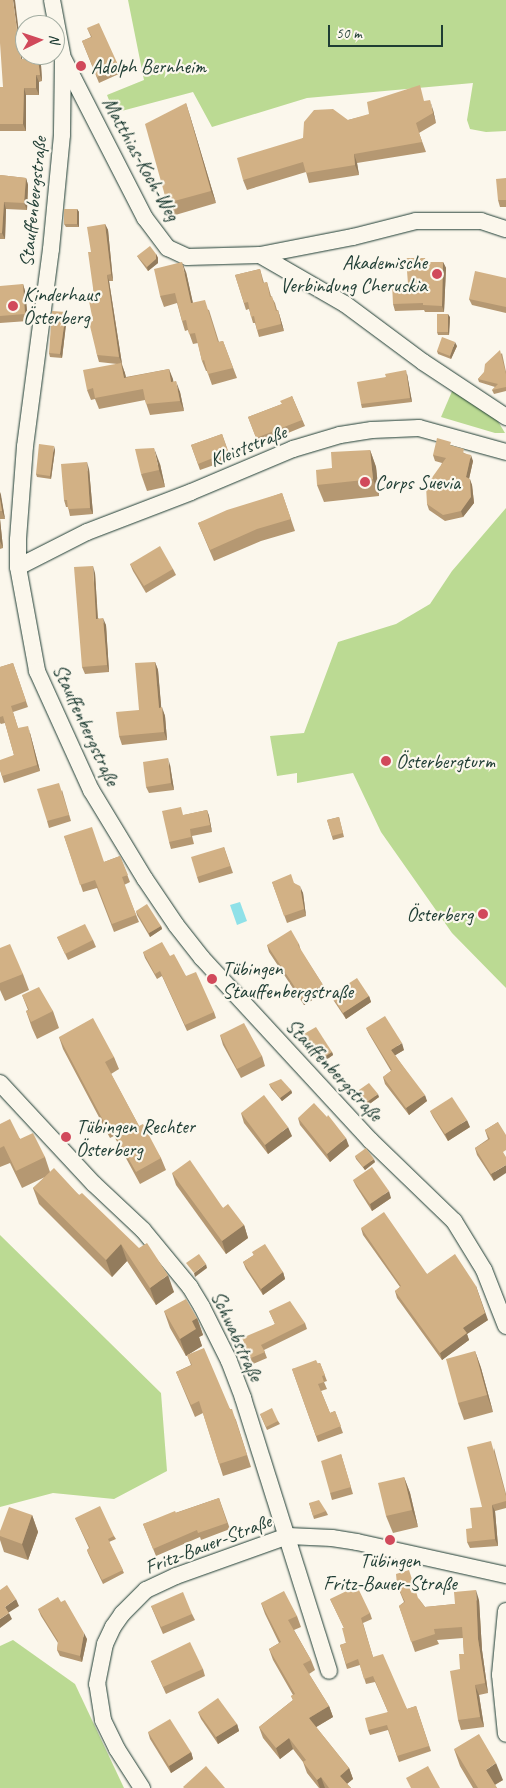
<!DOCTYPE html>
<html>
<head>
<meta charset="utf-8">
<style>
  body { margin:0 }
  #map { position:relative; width:506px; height:1788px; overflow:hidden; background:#fbf7ec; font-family:Caveat,sans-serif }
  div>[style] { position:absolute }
  .green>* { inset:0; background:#bbda93 }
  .water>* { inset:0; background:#8fe1e8 }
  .roads { filter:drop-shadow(0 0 1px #1f3d34) drop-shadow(0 0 1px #1f3d34) }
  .street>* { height:16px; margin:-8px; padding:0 8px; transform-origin:8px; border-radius:8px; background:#fbf7ec }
  .wall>* { inset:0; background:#b59872 }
  .shaded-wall>* { inset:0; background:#937c5d }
  .building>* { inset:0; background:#d2b185 }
  .dots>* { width:14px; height:14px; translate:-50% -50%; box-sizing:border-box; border:2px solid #fbf7ec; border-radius:50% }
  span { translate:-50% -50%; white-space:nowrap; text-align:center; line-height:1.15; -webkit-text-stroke:4.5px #fbf7ec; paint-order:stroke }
  .poi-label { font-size:20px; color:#1f3d34 }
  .left { translate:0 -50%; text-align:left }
  .right { translate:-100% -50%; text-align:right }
  .street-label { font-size:20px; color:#1f3d34 }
  .north { position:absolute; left:15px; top:15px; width:50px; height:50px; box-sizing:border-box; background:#fbf7ec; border:1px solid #a3ada2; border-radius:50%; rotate:86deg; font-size:14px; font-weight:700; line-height:20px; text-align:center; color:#1f3d34 }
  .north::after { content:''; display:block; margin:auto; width:18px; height:22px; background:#d1495b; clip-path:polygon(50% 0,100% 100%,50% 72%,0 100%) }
  .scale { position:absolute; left:328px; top:25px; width:115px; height:22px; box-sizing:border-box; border:2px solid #1f3d34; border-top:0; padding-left:6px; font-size:15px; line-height:18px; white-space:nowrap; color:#1f3d34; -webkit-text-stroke:4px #fbf7ec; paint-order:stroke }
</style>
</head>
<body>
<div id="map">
  <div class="green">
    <div style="clip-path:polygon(128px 0,506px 0,506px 131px,486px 132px,470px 129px,467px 120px,473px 83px,307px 98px,212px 127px,193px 92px,114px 113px,107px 95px,144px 80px)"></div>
    <div style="clip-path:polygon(453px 389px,496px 418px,505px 433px,495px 433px,441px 417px)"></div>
    <div style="clip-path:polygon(506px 508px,506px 988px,452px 933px,381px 832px,353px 773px,297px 783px,297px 773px,277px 776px,270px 736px,304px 733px,338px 642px,396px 624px,430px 604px,452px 571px)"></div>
    <div style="clip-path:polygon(0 1235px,161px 1393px,167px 1471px,114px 1499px,53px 1493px,0 1507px)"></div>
    <div style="clip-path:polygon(13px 1640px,75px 1684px,124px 1788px,0 1788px,0 1646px)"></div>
  </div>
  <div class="water">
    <div style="clip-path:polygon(240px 902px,247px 921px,237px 925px,230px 905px)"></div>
  </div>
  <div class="roads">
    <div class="street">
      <div style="left:52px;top:0;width:60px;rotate:79.4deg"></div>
      <div style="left:63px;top:59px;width:76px;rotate:90.8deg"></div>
      <div style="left:62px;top:135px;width:115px;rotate:95.5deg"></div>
      <div style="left:51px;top:249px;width:199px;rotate:97.5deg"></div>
      <div style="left:25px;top:446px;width:94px;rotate:94.3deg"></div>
      <div style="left:18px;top:540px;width:27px;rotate:90deg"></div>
      <div style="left:18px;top:567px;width:106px;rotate:79.6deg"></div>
      <div style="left:37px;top:671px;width:131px;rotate:65.6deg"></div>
      <div style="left:91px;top:790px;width:104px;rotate:58.8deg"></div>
      <div style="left:145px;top:879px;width:55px;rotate:56deg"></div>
      <div style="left:176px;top:925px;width:42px;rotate:51.8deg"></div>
      <div style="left:202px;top:958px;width:248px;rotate:47.3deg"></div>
      <div style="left:370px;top:1140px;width:117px;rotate:44deg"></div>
      <div style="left:454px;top:1221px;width:57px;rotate:58.5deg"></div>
      <div style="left:484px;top:1270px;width:60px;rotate:68.6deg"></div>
      <div style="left:64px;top:60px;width:178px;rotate:62.9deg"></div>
      <div style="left:145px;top:218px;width:38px;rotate:53deg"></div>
      <div style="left:168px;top:248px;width:21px;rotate:25deg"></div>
      <div style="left:187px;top:257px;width:73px;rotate:-1.6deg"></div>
      <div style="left:260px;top:255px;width:95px;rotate:-11deg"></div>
      <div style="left:353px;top:237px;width:65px;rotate:-14.3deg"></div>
      <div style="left:416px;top:221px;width:65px"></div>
      <div style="left:481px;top:221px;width:26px;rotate:18deg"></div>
      <div style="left:260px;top:255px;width:98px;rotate:30deg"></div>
      <div style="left:345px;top:304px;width:97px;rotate:36.6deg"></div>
      <div style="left:423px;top:362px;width:100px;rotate:33.5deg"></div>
      <div style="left:18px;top:567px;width:77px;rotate:-26.9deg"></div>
      <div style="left:87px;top:532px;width:111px;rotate:-21deg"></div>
      <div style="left:191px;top:492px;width:111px;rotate:-22.9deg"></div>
      <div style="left:293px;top:449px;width:49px;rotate:-16.6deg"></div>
      <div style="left:340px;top:435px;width:32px;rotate:-9deg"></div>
      <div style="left:372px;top:430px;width:47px;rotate:-2.4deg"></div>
      <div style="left:419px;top:428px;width:90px;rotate:15.4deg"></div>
      <div style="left:0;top:1083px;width:138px;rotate:47.1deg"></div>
      <div style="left:94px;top:1184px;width:67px;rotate:43.2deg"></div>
      <div style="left:143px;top:1230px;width:74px;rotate:50.5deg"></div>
      <div style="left:190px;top:1287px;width:23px;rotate:59deg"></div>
      <div style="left:202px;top:1307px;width:60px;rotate:63.4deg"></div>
      <div style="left:229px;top:1361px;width:40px;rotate:69deg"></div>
      <div style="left:243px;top:1398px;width:286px;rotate:72.5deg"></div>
      <div style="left:506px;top:1611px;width:64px;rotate:95.4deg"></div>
      <div style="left:500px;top:1675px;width:59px;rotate:84.2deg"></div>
      <div style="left:142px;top:1788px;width:46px;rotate:-122.7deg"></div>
      <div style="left:117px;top:1749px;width:32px;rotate:-116deg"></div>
      <div style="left:103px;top:1720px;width:36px;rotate:-99deg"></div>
      <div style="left:97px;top:1684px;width:41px;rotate:-78.7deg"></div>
      <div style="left:105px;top:1644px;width:19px;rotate:-65deg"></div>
      <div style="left:113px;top:1627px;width:16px;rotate:-55deg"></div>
      <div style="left:122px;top:1614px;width:34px;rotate:-45deg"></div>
      <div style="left:146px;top:1590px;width:33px;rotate:-25deg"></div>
      <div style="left:176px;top:1576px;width:119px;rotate:-19.7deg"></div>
      <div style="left:288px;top:1536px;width:44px;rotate:2.6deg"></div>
      <div style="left:332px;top:1538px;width:25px;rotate:9deg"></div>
      <div style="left:357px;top:1542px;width:153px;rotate:12.5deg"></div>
    </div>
  </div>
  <div class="wall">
    <div style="clip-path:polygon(87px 28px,119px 67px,121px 73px,99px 83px,82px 41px,91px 37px)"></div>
    <div style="clip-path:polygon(38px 58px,41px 65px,42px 81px,39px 82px,39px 95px,26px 95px,26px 131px,0 131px,0 87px,3px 87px,23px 59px)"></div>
    <div style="clip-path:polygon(425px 101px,433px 110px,436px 123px,419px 133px,426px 152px,357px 163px,359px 175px,309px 183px,306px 172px,247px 190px,243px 180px,303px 138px,348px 120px)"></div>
    <div style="clip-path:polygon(186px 103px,190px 116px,216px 203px,172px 216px,167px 203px)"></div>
    <div style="clip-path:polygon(0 175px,26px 178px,28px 185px,27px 210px,6px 209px,5px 239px,0 239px)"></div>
    <div style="clip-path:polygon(506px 178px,506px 207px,500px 207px,498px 200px)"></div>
    <div style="clip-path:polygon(77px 209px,79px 212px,79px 227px,66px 227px,64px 224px)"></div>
    <div style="clip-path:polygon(105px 224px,108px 230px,113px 281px,109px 281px,122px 364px,126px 377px,169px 369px,173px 382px,180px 392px,184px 411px,150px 415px,145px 400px,99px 409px,95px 399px,91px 400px,87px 390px,117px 364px,99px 362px,97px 355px,93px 321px,94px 295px,91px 252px)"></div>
    <div style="clip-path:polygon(156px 254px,158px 258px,158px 263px,148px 271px,139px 259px,137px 256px)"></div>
    <div style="clip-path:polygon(425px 258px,426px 262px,443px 262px,446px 268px,444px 312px,425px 312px,424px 310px,395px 311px,393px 304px,408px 284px)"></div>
    <div style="clip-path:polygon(260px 269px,264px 283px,267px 282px,271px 296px,275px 303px,277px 310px,278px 310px,284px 331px,259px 337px,255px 323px,253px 323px,249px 309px,246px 310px,235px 275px)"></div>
    <div style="clip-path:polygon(186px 272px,193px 303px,209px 310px,219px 342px,223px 341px,237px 378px,212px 385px,207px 371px,206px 371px,202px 361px,198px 343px,193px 344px,188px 330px,185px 331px,182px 321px,177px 303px,164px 307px,160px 296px)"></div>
    <div style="clip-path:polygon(506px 278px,506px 313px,472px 305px,469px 299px)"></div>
    <div style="clip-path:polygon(23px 284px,25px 291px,28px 321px,0 323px,0 294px)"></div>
    <div style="clip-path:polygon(67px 316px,62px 358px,50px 357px,49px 353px)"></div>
    <div style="clip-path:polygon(450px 317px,449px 335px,438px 335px,437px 332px)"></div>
    <div style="clip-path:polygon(457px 346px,451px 359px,438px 354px,437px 351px)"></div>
    <div style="clip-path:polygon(502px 353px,506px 372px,506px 391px,494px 394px,492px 390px,495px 387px,479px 382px,478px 379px)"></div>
    <div style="clip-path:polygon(407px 374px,412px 402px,362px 408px,361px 404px,386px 377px)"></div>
    <div style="clip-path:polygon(292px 396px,305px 426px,259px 445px,248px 417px,282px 404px)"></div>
    <div style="clip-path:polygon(222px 434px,231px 459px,200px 470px,191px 445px)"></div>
    <div style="clip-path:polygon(452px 446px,466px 454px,473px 461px,469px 479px,472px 485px,474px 503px,463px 517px,445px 521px,429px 510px,427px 504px,442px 463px,435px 461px,433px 455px)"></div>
    <div style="clip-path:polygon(55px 450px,51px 479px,37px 477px,36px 474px)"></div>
    <div style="clip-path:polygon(370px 450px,376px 467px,379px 496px,324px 502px,317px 485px,332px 468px)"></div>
    <div style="clip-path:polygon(160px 464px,165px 487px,147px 491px,141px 474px)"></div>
    <div style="clip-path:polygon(89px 469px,93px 514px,70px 516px,68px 507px,66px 507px,64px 500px)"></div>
    <div style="clip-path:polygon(0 492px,5px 519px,0 519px,3px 548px,0 549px)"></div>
    <div style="clip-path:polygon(282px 493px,295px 531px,261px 541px,214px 561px,198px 523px)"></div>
    <div style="clip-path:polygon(130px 564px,173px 569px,176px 575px,146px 593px,133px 571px)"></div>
    <div style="clip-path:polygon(95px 573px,98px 618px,106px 625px,109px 672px,85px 674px,82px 667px)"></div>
    <div style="clip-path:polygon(155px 662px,158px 670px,161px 707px,165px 716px,167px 740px,122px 745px,119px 736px,139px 710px)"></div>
    <div style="clip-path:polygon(13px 663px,28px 707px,13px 712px,18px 728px,30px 733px,40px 771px,4px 783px,0 770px,14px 755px,5px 723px,1px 724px,0 723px,0 667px)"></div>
    <div style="clip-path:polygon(170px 765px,174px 790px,149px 793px,146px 787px)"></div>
    <div style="clip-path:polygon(62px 790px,71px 821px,49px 828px,47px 821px)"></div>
    <div style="clip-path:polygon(207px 810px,209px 816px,212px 832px,192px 836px,194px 844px,171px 849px,169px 842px,184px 815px)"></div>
    <div style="clip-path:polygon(339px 817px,344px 837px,333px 840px,327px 820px)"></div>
    <div style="clip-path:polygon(64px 836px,104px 862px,120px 856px,130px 882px,124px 885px,139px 922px,114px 932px,97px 888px,83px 892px)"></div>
    <div style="clip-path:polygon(224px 847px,233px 873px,199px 883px,197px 877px)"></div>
    <div style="clip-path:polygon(272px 882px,294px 883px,303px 893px,306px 916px,287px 923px)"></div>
    <div style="clip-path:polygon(136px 911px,161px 926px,162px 929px,150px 937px,137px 915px)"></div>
    <div style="clip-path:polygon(57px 937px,93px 940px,96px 947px,68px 960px)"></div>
    <div style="clip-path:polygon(299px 944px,301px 951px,323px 985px,325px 992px,304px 1005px,269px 952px,267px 945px)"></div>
    <div style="clip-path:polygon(0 948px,23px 974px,29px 990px,5px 1001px,0 990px)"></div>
    <div style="clip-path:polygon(143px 952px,170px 956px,214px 1012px,216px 1018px,187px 1031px,162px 976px,157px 979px,145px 958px)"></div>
    <div style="clip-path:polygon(22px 995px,53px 1011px,59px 1028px,37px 1039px,32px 1028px,26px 1011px,28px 1010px)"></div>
    <div style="clip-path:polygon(331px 995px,369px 996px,371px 1002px,346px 1019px,334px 1001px)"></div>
    <div style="clip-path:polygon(366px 1028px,404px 1050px,395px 1055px,427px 1101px,409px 1115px,385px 1084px,383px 1077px,391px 1071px,369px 1034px)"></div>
    <div style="clip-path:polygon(220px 1035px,262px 1056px,265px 1066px,241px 1078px,223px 1045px)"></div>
    <div style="clip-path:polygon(302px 1035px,332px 1052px,333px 1055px,320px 1064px,304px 1039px)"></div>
    <div style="clip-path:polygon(59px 1037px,114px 1057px,119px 1069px,111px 1074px,139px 1126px,161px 1158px,166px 1170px,140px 1184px,114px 1136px,110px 1138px,63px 1049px)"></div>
    <div style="clip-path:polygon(269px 1084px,291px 1090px,292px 1093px,282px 1101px,271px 1088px)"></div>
    <div style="clip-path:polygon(359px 1090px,379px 1097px,368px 1105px,360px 1094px)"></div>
    <div style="clip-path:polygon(430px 1111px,470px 1127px,448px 1141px,433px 1117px)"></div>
    <div style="clip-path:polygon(241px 1113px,292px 1136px,268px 1154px,244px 1123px)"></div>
    <div style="clip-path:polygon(298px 1118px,349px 1146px,330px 1162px,300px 1125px)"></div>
    <div style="clip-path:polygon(498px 1122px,494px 1181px,477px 1155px,475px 1148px,488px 1139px,485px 1130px)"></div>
    <div style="clip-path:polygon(0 1124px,45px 1157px,50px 1172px,79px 1195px,174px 1292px,156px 1305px,127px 1261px,112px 1277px,39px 1204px,33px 1188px,45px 1177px,22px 1188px,10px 1163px,0 1167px)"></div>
    <div style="clip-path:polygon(355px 1156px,375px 1162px,365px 1170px,356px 1159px)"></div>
    <div style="clip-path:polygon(172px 1173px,223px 1208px,244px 1225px,248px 1238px,226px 1254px,176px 1185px)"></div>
    <div style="clip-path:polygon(353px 1180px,391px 1198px,372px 1211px,356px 1186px)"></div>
    <div style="clip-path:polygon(361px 1228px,427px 1274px,488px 1320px,467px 1334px,469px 1340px,442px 1360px,397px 1298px,395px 1291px,400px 1287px,363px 1235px)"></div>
    <div style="clip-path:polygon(252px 1252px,283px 1272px,285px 1279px,263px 1295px,246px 1269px,243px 1262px,254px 1255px)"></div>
    <div style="clip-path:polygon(164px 1311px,197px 1318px,203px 1335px,199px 1337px,202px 1346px,186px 1356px,170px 1328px)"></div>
    <div style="clip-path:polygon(269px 1311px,305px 1323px,307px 1329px,264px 1350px,267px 1358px,253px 1364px,244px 1344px,275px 1324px)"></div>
    <div style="clip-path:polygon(475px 1351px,481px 1368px,493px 1412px,464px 1420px,458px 1403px)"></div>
    <div style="clip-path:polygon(187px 1355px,230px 1409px,236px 1420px,251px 1467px,223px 1476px,203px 1413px,195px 1417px,176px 1372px,191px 1365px)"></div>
    <div style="clip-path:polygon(320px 1363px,327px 1381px,324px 1382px,327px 1389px,321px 1391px,330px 1413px,335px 1411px,343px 1433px,318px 1442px,292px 1369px)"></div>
    <div style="clip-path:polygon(260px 1414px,278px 1421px,280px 1424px,267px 1430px)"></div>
    <div style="clip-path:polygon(494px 1448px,506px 1494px,506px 1508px,495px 1511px,498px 1546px,470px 1548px,467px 1542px,472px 1528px,482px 1507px)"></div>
    <div style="clip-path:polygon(341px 1454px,353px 1494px,332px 1500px,330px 1493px)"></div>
    <div style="clip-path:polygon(404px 1477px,410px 1493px,418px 1527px,393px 1533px,386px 1516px)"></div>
    <div style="clip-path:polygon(219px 1498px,230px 1529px,201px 1540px,200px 1537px,156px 1556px,143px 1524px)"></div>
    <div style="clip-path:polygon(309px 1503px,326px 1511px,328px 1515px,314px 1519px)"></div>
    <div style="clip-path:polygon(32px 1515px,38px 1532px,28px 1560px,4px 1552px,0 1540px,0 1531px)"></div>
    <div style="clip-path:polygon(75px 1518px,114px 1536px,116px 1539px,109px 1542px,124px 1573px,103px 1584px,88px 1553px,87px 1550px,89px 1548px)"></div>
    <div style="clip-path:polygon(397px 1585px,419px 1599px,425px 1607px,455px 1604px,479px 1600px,482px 1650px,488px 1693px,479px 1695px,484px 1727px,461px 1730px,458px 1720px,460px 1669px,464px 1654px,463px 1638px,437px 1640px,439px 1644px,415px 1652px,399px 1606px,404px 1602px)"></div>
    <div style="clip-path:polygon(330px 1599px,370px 1613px,372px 1619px,363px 1623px,373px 1657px,407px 1709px,416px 1706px,431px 1751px,399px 1762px,388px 1730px,370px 1735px,368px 1730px,388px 1712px,375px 1682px,366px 1684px,360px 1665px,347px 1669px,340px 1645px,346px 1643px,344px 1628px)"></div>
    <div style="clip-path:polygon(261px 1603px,297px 1616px,301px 1627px,294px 1630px,311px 1660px,315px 1670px,309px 1674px,329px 1706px,333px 1717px,316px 1727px,349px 1768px,353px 1779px,347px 1784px,351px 1788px,319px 1788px,307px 1773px,303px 1762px,293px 1749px,280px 1759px,263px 1738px,259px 1727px,293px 1700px,291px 1696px,293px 1695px,273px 1660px,269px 1649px,279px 1643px,265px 1614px)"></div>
    <div style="clip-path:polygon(151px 1606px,192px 1614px,195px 1620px,163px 1634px)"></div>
    <div style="clip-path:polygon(38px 1609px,87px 1639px,82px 1662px,60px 1656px,57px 1650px,58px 1643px,41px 1616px)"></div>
    <div style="clip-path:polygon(151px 1661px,203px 1669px,205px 1676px,166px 1694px)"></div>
    <div style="clip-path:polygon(198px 1712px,237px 1724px,239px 1731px,218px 1744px,201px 1719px)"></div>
    <div style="clip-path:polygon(148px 1732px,191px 1752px,193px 1759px,171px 1773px,150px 1739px)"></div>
    <div style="clip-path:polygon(454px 1749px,503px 1780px,495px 1785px,497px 1788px,473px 1788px,460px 1766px)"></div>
  </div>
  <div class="shaded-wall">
    <div style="clip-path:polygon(13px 0,15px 0,23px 66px,21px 59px)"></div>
    <div style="clip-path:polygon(38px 58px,41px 65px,42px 81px,40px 75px)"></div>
    <div style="clip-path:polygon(36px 75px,39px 82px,39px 95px,36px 88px)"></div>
    <div style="clip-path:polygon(24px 88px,26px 95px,26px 131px,23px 124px)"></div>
    <div style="clip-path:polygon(430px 100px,433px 110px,436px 123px,433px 113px)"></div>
    <div style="clip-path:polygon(186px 103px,190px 116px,216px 203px,211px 191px)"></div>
    <div style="clip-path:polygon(354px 154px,357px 163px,359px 175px,355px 165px)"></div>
    <div style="clip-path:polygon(26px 178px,28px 185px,27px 210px,24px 203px)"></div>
    <div style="clip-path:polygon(4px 202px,6px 209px,5px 239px,2px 233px)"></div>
    <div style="clip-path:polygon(77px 209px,79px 212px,79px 227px,77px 224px)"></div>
    <div style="clip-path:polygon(105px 224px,108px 230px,113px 281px,111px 274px)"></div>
    <div style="clip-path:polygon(156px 254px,158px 258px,158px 263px,148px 271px,147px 267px)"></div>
    <div style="clip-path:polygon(182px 262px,186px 272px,195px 313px,191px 303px)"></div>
    <div style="clip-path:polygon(443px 262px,446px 268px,444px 312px,442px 306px)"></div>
    <div style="clip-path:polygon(107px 275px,109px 281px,122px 364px,119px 357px)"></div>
    <div style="clip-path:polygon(23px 284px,25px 291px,28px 321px,25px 314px)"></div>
    <div style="clip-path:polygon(278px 310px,284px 331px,281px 324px)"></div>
    <div style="clip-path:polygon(66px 312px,67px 316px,62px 358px,60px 354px)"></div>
    <div style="clip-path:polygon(448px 314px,450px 317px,449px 335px,448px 332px)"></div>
    <div style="clip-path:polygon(455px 342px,457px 346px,451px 359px,450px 356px)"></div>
    <div style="clip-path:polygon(121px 363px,125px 373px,128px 388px,124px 378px)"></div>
    <div style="clip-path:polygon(169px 369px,173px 379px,175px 393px,171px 382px)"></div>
    <div style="clip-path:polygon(406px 370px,407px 374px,412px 402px,410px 398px)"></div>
    <div style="clip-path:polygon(176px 381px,180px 392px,184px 411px,180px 401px)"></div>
    <div style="clip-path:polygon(54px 446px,55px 450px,51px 479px,50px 476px)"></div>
    <div style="clip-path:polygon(154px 448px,160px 464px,165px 487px,159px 470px)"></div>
    <div style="clip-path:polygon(370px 450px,376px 467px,379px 496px,373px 479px)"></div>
    <div style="clip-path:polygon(471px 455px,473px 461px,468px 483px,466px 477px)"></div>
    <div style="clip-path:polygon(87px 462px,89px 469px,93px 514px,90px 508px)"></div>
    <div style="clip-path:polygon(470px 479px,472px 485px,474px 503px,463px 517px,461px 511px)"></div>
    <div style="clip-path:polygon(0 492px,1px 495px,5px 519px,2px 511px,0 499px)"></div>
    <div style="clip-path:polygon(0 518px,0 519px,3px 548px,0 541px)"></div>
    <div style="clip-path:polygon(93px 566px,95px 573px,98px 625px,96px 619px)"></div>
    <div style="clip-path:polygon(103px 618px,106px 625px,109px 672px,107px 665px)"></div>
    <div style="clip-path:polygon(155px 662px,158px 670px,162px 716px,159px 708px)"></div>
    <div style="clip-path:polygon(162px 707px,165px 716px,167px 740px,164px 732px)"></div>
    <div style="clip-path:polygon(28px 726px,30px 733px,40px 771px,37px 765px)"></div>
    <div style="clip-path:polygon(168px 758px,170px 765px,174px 790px,171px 783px)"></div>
    <div style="clip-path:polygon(207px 810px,209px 816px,212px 832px,210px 825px)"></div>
    <div style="clip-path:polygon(300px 886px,303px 893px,306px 916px,304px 909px)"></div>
    <div style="clip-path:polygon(161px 926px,162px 929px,150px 937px,149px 933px)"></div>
    <div style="clip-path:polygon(323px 985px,325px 992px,304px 1005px,302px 998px)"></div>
    <div style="clip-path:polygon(369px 996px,371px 1002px,346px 1019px,343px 1013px)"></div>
    <div style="clip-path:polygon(402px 1043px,404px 1050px,394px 1056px,391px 1050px)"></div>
    <div style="clip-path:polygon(332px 1052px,333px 1055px,320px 1064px,318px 1061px)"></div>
    <div style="clip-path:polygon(291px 1090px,292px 1093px,282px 1101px,280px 1098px)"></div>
    <div style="clip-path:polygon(378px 1094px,379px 1097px,368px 1105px,367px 1102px)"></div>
    <div style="clip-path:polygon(425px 1095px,427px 1101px,409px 1115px,406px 1108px)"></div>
    <div style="clip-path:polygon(467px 1120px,470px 1127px,448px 1141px,445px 1134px)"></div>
    <div style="clip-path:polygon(288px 1127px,292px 1136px,268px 1154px,265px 1145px)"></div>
    <div style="clip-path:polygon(346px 1138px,349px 1146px,330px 1162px,327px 1154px)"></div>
    <div style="clip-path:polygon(374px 1159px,375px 1162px,365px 1170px,363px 1167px)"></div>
    <div style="clip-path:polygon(506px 1165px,506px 1173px,494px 1181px,491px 1174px)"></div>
    <div style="clip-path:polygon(389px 1191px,391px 1198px,372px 1211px,370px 1204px)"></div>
    <div style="clip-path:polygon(244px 1225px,248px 1238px,226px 1254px,222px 1241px)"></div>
    <div style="clip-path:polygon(121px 1244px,127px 1261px,112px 1277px,106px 1260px)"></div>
    <div style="clip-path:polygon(206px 1264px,207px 1268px,195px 1277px,194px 1273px)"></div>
    <div style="clip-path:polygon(283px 1272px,285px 1279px,263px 1295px,261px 1289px)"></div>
    <div style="clip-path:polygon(168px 1275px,174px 1292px,156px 1305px,150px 1288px)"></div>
    <div style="clip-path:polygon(476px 1286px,488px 1320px,467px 1334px,469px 1340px,442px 1360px,440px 1353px,463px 1328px)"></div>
    <div style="clip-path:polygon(197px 1318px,203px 1335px,199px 1337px,202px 1346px,186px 1356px,180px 1339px,192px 1321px)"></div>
    <div style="clip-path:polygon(475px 1351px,481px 1368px,493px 1412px,487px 1395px)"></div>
    <div style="clip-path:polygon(404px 1477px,410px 1493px,418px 1527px,412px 1510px)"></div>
    <div style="clip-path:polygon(492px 1505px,495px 1511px,498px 1546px,495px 1539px)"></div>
    <div style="clip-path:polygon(32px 1515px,38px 1532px,28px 1560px,22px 1544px)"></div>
    <div style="clip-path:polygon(476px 1590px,479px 1600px,482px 1650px,488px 1693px,485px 1683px,478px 1639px)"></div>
    <div style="clip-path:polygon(16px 1599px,19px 1606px,8px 1613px,5px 1607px)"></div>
    <div style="clip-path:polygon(9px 1613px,12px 1619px,0 1628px,0 1619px)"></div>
    <div style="clip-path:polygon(84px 1633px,87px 1639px,82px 1662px,80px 1656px)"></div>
    <div style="clip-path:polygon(475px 1685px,479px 1695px,484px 1727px,480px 1717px)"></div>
    <div style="clip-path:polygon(329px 1706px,333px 1717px,313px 1729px,309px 1718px)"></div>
    <div style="clip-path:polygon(237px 1724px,239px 1731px,218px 1744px,216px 1737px)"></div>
    <div style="clip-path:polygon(289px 1738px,293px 1749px,280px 1759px,276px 1748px)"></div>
    <div style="clip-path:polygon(191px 1752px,193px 1759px,171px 1773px,169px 1766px)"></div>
    <div style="clip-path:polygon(496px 1763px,503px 1780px,492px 1786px,486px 1770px)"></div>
    <div style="clip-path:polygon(349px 1768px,353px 1779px,344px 1786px,340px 1776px)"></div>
    <div style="clip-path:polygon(321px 1777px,325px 1788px,320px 1788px,317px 1780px)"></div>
  </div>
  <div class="building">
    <div style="clip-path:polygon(0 0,13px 0,21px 59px,38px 58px,40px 75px,36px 75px,36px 88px,24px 88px,23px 124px,0 124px,0 87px,3px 87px,0 43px)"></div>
    <div style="clip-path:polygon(99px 23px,119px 67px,97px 77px,82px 41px,92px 37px,87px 28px)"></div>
    <div style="clip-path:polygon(420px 85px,424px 101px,430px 100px,433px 113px,416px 123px,422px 142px,354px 154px,355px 165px,306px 173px,303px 162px,243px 180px,237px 158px,303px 138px,304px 122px,314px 110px,333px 109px,348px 120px,369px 114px,367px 102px)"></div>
    <div style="clip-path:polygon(186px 103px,211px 191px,167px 203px,145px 124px)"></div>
    <div style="clip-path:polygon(0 175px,26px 178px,24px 203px,4px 202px,2px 233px,0 233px)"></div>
    <div style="clip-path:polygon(506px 178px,506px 200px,498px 200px,496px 179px)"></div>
    <div style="clip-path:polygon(64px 209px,77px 209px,77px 224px,64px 224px)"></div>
    <div style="clip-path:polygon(105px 224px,111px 274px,107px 275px,119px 357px,97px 355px,89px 322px,93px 321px,88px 296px,94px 295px,88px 252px,91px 252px,87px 227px)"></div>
    <div style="clip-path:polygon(150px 246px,156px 254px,156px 259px,147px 267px,137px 256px)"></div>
    <div style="clip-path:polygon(406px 258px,425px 258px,425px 262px,443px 262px,442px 306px,423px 305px,423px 303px,393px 304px,392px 284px,408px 284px)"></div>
    <div style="clip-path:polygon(182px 262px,191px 303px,205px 300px,218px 342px,223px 341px,233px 368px,208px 374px,204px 360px,202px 361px,195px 333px,189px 334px,186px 320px,182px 321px,175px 293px,160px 296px,154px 269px)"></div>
    <div style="clip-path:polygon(260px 269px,263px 283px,267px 282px,270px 297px,272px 296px,276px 311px,278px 310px,281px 324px,257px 330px,254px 316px,251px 317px,248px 302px,244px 303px,235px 275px)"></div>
    <div style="clip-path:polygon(475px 271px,506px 278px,506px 307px,469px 299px)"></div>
    <div style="clip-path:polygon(23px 284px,25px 314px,0 316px,0 286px)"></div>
    <div style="clip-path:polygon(52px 311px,66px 312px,60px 354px,49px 353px)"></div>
    <div style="clip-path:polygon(437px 314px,448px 314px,448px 332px,437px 332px)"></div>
    <div style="clip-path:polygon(442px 337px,455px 342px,450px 356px,437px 351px)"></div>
    <div style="clip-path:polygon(500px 350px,506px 374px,506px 387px,492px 390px,498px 384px,478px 379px,484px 372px,485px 364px)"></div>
    <div style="clip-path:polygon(121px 363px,124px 378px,169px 369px,171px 382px,176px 381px,180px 401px,146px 404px,143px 389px,95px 398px,93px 388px,87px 390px,83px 370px)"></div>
    <div style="clip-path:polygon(406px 370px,410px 398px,361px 404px,357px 382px,386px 377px,385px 374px)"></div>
    <div style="clip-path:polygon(292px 396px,302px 420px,256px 438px,248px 417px,282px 404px,280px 401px)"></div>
    <div style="clip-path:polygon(222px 434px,228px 452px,198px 464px,191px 445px)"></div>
    <div style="clip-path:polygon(437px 438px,451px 442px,450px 445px,464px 449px,463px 453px,471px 455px,466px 477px,470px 479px,471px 497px,461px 511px,443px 515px,427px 504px,426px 486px,446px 458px,433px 455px)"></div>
    <div style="clip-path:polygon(39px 444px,54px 446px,50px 476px,36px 474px)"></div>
    <div style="clip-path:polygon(154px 448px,159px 470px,141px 474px,135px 449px)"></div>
    <div style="clip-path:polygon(370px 450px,373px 479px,317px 485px,316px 470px,332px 468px,331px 452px)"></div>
    <div style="clip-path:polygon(87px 462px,90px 508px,68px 509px,67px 500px,64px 500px,61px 464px)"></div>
    <div style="clip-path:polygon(282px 493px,291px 519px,257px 529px,210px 550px,198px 523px,227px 510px)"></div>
    <div style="clip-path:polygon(0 499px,2px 511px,0 511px)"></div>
    <div style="clip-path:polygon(160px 546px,173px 569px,144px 586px,130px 564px)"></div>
    <div style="clip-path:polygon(93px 566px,96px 619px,103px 618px,107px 665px,82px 667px,74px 567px)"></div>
    <div style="clip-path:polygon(155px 662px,159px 708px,162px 707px,164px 732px,119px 736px,116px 712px,139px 710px,135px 663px)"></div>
    <div style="clip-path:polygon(13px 663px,26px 701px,11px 706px,18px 728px,28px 726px,37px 765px,2px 776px,0 770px,0 760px,14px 755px,3px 716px,0 717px,0 667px)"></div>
    <div style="clip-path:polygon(168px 758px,171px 783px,146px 787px,143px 762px)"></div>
    <div style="clip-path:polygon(59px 783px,69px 815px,47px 821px,37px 789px)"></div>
    <div style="clip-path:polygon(181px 807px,183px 815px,207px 810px,210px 825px,190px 829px,191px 837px,169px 842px,162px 811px)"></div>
    <div style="clip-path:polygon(339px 817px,343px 833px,332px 836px,327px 820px)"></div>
    <div style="clip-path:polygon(92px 827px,104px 862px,120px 856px,128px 875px,122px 877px,136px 915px,112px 924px,95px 880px,80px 885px,64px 836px)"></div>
    <div style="clip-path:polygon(224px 847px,230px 866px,197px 877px,191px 857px)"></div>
    <div style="clip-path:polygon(291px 874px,294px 883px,300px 886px,304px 909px,284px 916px,272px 882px)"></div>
    <div style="clip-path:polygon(147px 904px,161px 926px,149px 933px,136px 911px)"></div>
    <div style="clip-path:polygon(85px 924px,93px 940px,65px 954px,57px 937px)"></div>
    <div style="clip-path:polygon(291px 930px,299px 944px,298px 945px,323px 985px,302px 998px,267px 945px)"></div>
    <div style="clip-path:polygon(162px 942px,170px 956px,174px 954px,186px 976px,196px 972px,214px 1012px,185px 1025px,160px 971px,155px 974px,143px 952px)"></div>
    <div style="clip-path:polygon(10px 944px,23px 974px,0 983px,0 948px)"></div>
    <div style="clip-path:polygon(357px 978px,369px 996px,343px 1013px,331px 995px)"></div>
    <div style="clip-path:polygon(39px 987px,53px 1011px,31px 1022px,26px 1011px,29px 1010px,22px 995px)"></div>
    <div style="clip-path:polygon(385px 1016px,402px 1043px,391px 1050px,425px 1095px,406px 1108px,383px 1077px,392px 1070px,366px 1028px)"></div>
    <div style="clip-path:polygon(93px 1018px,114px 1057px,105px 1062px,139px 1126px,143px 1124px,161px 1158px,136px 1172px,109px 1124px,106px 1126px,59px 1037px)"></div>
    <div style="clip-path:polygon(244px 1023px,262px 1056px,237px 1069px,220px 1035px)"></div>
    <div style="clip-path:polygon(316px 1027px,332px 1052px,318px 1061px,302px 1035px)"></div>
    <div style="clip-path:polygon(281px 1079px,291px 1090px,280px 1098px,269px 1084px)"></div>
    <div style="clip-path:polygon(369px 1083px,378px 1094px,367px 1102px,359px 1090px)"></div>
    <div style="clip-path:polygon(264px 1095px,288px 1127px,265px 1145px,241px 1113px)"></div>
    <div style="clip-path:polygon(452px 1097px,467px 1120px,445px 1134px,430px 1111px)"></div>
    <div style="clip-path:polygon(314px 1103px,327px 1117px,328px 1115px,346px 1138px,327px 1154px,298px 1118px)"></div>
    <div style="clip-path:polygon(10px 1119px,20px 1139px,33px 1133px,45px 1157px,16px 1171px,4px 1146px,0 1148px,0 1124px)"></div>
    <div style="clip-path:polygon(498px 1122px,506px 1135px,506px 1150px,503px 1152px,506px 1157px,506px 1165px,491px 1174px,475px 1148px,490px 1139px,485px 1130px)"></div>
    <div style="clip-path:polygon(366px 1148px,374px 1159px,363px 1167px,355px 1156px)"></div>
    <div style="clip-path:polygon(190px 1160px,223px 1208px,228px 1204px,244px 1225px,222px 1241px,172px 1173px)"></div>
    <div style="clip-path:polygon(372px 1167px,389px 1191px,370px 1204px,353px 1180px)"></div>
    <div style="clip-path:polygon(54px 1168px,79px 1195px,82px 1193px,139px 1248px,147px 1243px,168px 1275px,150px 1288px,121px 1244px,106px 1260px,33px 1188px)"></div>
    <div style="clip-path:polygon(384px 1212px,427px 1274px,455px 1254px,476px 1286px,485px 1313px,463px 1328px,467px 1333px,440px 1353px,395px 1291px,401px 1286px,361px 1228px)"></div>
    <div style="clip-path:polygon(265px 1244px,283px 1272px,261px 1289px,243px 1262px,254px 1255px,252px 1252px)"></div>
    <div style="clip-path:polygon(199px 1254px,206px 1264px,194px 1273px,186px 1263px)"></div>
    <div style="clip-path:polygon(186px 1299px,197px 1318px,192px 1321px,196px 1329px,180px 1339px,164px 1311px)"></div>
    <div style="clip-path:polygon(290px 1301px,305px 1323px,261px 1345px,265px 1352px,251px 1358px,242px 1338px,275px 1324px,269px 1311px)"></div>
    <div style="clip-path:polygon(204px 1348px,230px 1409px,232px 1409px,247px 1455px,219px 1464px,199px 1401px,191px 1405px,176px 1372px,192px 1365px,187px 1355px)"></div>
    <div style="clip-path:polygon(475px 1351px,487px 1395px,458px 1403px,446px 1359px)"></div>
    <div style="clip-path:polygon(316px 1360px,318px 1364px,320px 1363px,325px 1375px,322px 1376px,324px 1382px,318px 1384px,330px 1413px,335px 1411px,341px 1426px,316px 1436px,292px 1369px)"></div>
    <div style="clip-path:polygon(272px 1408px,278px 1421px,266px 1427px,260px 1414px)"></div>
    <div style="clip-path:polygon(491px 1441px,506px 1496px,506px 1501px,492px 1505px,495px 1539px,467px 1542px,466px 1529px,472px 1528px,470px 1508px,482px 1507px,467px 1447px)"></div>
    <div style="clip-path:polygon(341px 1454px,351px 1487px,330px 1493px,321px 1461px)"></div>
    <div style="clip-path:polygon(404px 1477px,412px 1510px,386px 1516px,378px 1483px)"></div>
    <div style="clip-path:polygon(219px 1498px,227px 1523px,198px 1533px,197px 1530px,153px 1549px,143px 1524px,175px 1511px,176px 1513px)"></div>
    <div style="clip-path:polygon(319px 1500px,326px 1511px,313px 1516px,309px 1503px)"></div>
    <div style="clip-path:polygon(100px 1506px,114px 1536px,108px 1539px,123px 1570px,102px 1580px,87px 1550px,90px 1548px,75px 1518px)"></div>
    <div style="clip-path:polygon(9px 1507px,32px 1515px,22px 1544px,0 1536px,0 1531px)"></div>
    <div style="clip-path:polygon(409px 1570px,418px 1598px,425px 1607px,455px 1604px,454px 1592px,476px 1590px,478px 1639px,485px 1683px,475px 1685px,480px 1717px,458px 1720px,450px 1671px,460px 1669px,459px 1654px,464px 1654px,462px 1627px,434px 1629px,435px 1634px,411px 1642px,399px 1606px,405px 1602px,397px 1585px,396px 1574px)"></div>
    <div style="clip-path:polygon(7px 1585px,16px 1599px,5px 1607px,9px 1613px,0 1619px,0 1590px)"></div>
    <div style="clip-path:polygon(357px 1586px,370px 1613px,361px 1618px,373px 1657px,383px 1654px,407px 1709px,416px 1706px,429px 1746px,397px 1756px,387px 1725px,368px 1730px,365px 1718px,388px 1712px,373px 1676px,364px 1679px,358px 1659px,346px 1664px,340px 1645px,346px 1643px,342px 1628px,344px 1628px,330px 1599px)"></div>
    <div style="clip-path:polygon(284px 1591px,297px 1616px,288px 1620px,311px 1660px,303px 1664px,329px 1706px,309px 1718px,349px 1768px,340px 1776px,351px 1788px,329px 1788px,321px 1777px,317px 1780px,303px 1762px,306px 1760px,289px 1738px,276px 1748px,259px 1727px,293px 1700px,291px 1696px,295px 1694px,269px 1649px,281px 1642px,261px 1603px)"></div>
    <div style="clip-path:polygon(183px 1592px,192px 1614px,161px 1627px,151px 1606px)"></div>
    <div style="clip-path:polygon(58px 1597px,61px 1602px,65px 1600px,84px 1633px,80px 1656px,57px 1650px,58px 1641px,38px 1609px)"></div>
    <div style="clip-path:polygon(190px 1642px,203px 1669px,163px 1687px,151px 1661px)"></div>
    <div style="clip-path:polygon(218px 1698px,237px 1724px,216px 1737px,198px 1712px)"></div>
    <div style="clip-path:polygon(170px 1719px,191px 1752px,169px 1766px,148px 1732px)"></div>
    <div style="clip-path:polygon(479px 1734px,496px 1763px,486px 1770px,497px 1788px,478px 1788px,454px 1749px)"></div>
    <div style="clip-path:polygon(206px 1766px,225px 1788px,184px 1788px,183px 1787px)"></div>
    <div style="clip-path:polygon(428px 1766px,440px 1788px,411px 1788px,406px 1778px)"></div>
  </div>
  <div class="dots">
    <div style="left:81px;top:66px;background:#d1495b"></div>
    <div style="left:437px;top:274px;background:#d1495b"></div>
    <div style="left:13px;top:306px;background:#d1495b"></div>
    <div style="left:365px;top:482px;background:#d1495b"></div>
    <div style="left:386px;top:761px;background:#d1495b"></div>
    <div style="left:483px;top:914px;background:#d1495b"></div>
    <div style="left:212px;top:979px;background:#d1495b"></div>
    <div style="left:66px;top:1137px;background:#d1495b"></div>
    <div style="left:390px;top:1540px;background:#d1495b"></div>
  </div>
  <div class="poi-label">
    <span class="left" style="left:91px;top:66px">Adolph Bernheim</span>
    <span class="right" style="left:427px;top:274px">Akademische<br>Verbindung Cheruskia</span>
    <span class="left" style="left:23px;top:306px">Kinderhaus<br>Österberg</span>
    <span class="left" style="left:375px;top:482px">Corps Suevia</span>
    <span class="left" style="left:396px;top:761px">Österbergturm</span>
    <span class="right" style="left:473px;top:914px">Österberg</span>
    <span class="left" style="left:222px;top:980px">Tübingen<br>Stauffenbergstraße</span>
    <span class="left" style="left:76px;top:1138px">Tübingen Rechter<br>Österberg</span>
    <span style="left:390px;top:1572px">Tübingen<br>Fritz-Bauer-Straße</span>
  </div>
  <div class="street-label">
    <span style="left:141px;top:159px;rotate:61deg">Matthias-Koch-Weg</span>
    <span style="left:33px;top:202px;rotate:-84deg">Stauffenbergstraße</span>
    <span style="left:248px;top:446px;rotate:-22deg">Kleiststraße</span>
    <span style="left:86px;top:725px;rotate:65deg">Stauffenbergstraße</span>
    <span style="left:334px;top:1070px;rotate:47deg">Stauffenbergstraße</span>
    <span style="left:237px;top:1336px;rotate:65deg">Schwabstraße</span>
    <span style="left:208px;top:1544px;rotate:-21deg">Fritz-Bauer-Straße</span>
  </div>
  <div class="north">N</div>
  <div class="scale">50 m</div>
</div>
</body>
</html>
